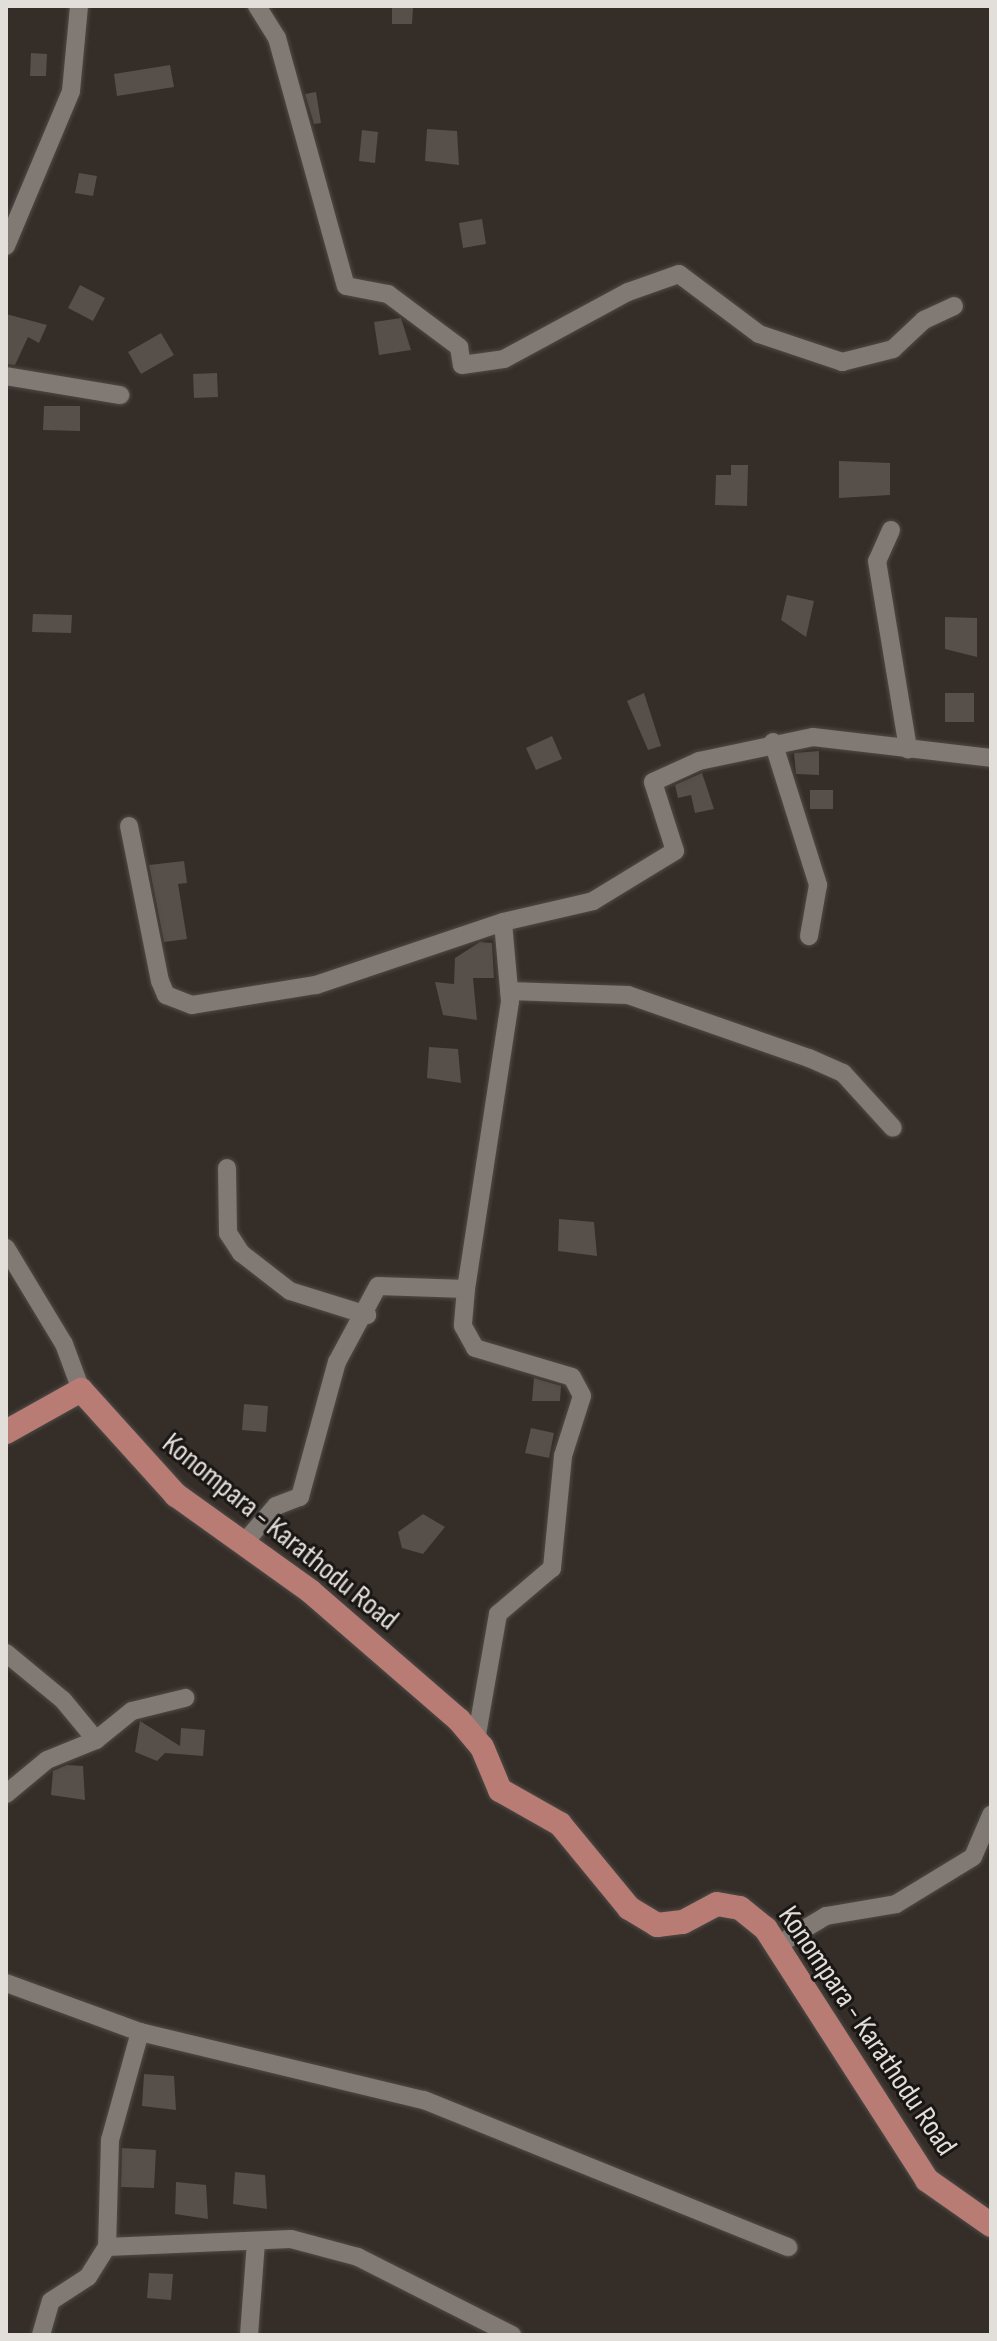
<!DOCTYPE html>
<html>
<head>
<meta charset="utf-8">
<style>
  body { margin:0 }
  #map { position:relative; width:997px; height:2341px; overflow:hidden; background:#342d28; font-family:"Sofia Sans Condensed",sans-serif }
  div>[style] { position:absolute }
  .building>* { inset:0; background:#574f49 }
  .roads { filter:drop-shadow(0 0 2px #4f4a45) drop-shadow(0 0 2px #4f4a45) }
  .minor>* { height:18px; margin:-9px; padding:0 9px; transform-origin:9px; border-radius:9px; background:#817973 }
  .major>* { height:24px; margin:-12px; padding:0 12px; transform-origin:12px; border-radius:12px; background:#b87c75 }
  span { translate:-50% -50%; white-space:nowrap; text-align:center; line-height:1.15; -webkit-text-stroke:6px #191614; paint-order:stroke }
  .street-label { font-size:30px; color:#e2deda }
  .frame { position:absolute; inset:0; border:8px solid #e2deda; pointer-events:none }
</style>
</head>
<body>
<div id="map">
  <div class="building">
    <div style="clip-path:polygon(392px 7px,413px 8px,412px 24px,392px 24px)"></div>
    <div style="clip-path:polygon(31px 53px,47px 54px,46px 76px,30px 76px)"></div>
    <div style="clip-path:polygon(170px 65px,174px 87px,117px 96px,114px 74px)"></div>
    <div style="clip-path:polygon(316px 92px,321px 123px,314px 124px,305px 94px)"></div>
    <div style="clip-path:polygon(427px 129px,457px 131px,459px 165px,425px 161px)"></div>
    <div style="clip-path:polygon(362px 130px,378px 132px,375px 163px,359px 161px)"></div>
    <div style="clip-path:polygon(79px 173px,97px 176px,93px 196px,75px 193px)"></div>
    <div style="clip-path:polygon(482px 219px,486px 244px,463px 248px,459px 223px)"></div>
    <div style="clip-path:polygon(80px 285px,105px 298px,93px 321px,68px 308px)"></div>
    <div style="clip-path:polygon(6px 314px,47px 325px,39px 343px,28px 337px,15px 365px,6px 364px)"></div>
    <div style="clip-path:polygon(401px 318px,411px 350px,379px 355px,374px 322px)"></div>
    <div style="clip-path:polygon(161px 333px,174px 355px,141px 374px,128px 352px)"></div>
    <div style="clip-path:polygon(217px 373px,218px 397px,194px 398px,193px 374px)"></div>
    <div style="clip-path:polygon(44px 406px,80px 406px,80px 431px,43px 430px)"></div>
    <div style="clip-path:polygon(839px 461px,890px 463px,890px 495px,839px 498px)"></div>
    <div style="clip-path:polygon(731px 465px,748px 465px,747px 506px,715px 505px,716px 475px,731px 475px)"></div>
    <div style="clip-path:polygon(787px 595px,814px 601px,806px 637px,781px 620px)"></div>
    <div style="clip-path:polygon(33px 614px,72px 615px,71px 633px,32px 632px)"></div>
    <div style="clip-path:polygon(945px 617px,977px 618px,977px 657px,945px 649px)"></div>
    <div style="clip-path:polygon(644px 693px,661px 746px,648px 750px,627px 701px)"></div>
    <div style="clip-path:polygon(945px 693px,974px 693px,974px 722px,945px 722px)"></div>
    <div style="clip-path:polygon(552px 736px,562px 759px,536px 770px,526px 748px)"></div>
    <div style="clip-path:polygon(819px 751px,819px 775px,796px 774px,794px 753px)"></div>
    <div style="clip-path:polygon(702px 773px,714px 809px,695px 813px,691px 795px,678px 798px,675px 785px)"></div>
    <div style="clip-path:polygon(810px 790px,833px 790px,833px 809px,810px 809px)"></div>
    <div style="clip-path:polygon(184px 861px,187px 883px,178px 884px,187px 939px,164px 942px,149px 865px)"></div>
    <div style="clip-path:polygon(480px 942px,492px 943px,494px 978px,473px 978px,477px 1020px,443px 1015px,435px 982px,454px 984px,455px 958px)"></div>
    <div style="clip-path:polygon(429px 1047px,458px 1049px,461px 1083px,427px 1078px)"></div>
    <div style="clip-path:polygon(559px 1219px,594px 1222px,597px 1256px,558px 1251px)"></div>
    <div style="clip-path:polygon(534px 1378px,561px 1386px,560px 1401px,532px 1401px)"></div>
    <div style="clip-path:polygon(244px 1404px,268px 1406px,266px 1432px,242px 1430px)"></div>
    <div style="clip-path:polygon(531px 1428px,554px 1433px,549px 1458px,525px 1453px)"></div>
    <div style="clip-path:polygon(423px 1514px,445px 1527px,423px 1554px,402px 1548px,398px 1532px)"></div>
    <div style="clip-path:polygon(140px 1721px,180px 1746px,181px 1728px,205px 1730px,203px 1756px,165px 1753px,157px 1761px,135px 1752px)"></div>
    <div style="clip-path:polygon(67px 1765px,83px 1766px,85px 1800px,51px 1795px,53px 1771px)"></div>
    <div style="clip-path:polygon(144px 2074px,174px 2076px,176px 2110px,142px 2106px)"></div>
    <div style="clip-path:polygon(122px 2148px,156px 2150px,154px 2188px,121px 2187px)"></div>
    <div style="clip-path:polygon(235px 2172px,265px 2175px,267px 2209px,233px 2204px)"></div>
    <div style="clip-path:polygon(176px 2182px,206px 2185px,208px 2219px,175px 2214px)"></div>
    <div style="clip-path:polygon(149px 2273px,173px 2274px,171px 2300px,147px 2298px)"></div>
  </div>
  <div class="roads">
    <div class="minor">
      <div style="left:257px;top:6px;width:38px;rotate:58deg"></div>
      <div style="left:277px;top:38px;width:257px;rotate:74.5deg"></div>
      <div style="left:346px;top:286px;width:43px;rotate:10.8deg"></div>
      <div style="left:388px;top:294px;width:89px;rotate:36.7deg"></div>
      <div style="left:459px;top:347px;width:18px;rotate:81deg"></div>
      <div style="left:462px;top:365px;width:42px;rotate:-8.1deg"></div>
      <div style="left:504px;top:359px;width:141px;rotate:-28.4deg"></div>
      <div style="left:628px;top:292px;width:54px;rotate:-19.4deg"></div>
      <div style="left:679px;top:274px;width:100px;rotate:36.9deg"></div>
      <div style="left:759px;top:334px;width:88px;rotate:18.6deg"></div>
      <div style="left:842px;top:362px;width:53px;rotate:-14.3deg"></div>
      <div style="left:893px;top:349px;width:42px;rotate:-43.1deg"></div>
      <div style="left:924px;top:320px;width:33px;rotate:-25deg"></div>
      <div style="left:6px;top:246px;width:168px;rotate:-67.2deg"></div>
      <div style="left:71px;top:91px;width:85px;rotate:-84.6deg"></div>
      <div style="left:6px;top:376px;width:116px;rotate:9.5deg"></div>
      <div style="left:891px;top:530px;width:34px;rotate:114deg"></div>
      <div style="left:877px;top:561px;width:191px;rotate:80.6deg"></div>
      <div style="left:773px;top:742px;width:150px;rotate:72.5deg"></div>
      <div style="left:818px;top:885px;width:52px;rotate:100deg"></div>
      <div style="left:129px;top:826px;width:158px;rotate:78.7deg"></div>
      <div style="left:160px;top:981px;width:15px;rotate:67deg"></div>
      <div style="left:166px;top:995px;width:28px;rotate:21deg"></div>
      <div style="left:192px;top:1005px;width:126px;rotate:-9.2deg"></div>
      <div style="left:316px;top:985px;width:197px;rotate:-18.6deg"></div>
      <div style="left:509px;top:991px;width:119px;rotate:1.9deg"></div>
      <div style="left:628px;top:995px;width:192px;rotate:19.2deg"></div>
      <div style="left:809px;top:1058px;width:37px;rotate:24deg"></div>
      <div style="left:843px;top:1073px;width:74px;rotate:47.7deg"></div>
      <div style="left:227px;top:1168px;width:65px;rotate:89.1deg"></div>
      <div style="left:228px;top:1233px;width:24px;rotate:57deg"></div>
      <div style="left:241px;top:1253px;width:62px;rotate:37.8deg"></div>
      <div style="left:290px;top:1291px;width:81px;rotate:17.3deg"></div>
      <div style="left:6px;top:1248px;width:112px;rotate:58.9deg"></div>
      <div style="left:64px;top:1344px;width:49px;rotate:69.7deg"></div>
      <div style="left:466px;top:1289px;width:37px;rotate:95deg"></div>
      <div style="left:463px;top:1326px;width:25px;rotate:61deg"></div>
      <div style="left:475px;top:1348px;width:101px;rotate:16.6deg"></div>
      <div style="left:572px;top:1377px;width:21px;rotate:62deg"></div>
      <div style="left:582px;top:1396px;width:63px;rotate:107.6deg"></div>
      <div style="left:563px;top:1456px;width:113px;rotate:95.6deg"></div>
      <div style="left:552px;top:1568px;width:71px;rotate:139.6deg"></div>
      <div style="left:498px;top:1614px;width:128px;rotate:99.9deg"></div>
      <div style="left:244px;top:1543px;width:49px;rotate:-49.1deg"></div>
      <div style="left:276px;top:1506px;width:26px;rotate:-21deg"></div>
      <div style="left:300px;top:1497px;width:140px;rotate:-74.7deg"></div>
      <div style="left:337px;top:1362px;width:86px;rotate:-61.7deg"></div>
      <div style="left:378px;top:1286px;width:88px;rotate:2deg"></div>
      <div style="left:466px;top:1289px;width:291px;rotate:-81.3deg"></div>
      <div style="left:510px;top:1001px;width:79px;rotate:-95.1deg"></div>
      <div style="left:503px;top:922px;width:92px;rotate:-13.1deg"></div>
      <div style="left:593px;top:901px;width:96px;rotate:-31.4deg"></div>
      <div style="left:675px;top:851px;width:72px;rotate:-107.7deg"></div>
      <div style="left:653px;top:782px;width:51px;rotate:-24.5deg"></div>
      <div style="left:699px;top:761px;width:116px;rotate:-11.9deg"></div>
      <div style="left:813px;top:737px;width:179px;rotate:6.7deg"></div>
      <div style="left:6px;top:1653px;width:74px;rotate:39.5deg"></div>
      <div style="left:63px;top:1700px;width:52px;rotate:50.5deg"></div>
      <div style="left:96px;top:1740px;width:46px;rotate:-38.9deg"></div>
      <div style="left:132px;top:1711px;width:55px;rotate:-13.8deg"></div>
      <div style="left:6px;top:1794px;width:53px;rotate:-39.7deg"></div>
      <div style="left:47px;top:1760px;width:53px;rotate:-22.2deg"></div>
      <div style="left:776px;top:1946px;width:58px;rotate:-31deg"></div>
      <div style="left:826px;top:1916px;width:71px;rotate:-9.7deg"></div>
      <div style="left:896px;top:1904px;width:90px;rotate:-31.4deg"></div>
      <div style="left:973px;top:1857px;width:46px;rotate:-66.8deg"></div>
      <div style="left:6px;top:1983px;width:143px;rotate:20.1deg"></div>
      <div style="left:140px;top:2032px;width:292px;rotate:13.5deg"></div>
      <div style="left:424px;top:2100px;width:393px;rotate:22deg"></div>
      <div style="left:140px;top:2032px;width:112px;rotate:105.5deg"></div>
      <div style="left:110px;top:2140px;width:107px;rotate:91.6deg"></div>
      <div style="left:107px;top:2247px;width:184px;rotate:-2.5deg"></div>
      <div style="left:291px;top:2239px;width:69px;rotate:15deg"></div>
      <div style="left:358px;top:2257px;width:173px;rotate:26.9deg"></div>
      <div style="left:41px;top:2335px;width:35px;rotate:-74deg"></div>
      <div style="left:51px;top:2301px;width:44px;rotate:-33deg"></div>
      <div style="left:88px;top:2277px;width:36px;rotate:-58deg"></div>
      <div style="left:249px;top:2335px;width:94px;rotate:-85.7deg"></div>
    </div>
    <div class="major">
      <div style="left:6px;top:1432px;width:86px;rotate:-29.2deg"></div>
      <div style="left:81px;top:1390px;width:142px;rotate:47.9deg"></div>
      <div style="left:176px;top:1495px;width:165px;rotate:35.6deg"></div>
      <div style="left:310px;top:1591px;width:197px;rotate:40.9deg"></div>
      <div style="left:459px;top:1720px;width:35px;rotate:50deg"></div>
      <div style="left:482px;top:1747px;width:47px;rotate:67.3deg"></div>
      <div style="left:500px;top:1790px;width:69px;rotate:29.5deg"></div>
      <div style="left:560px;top:1824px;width:109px;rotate:50.6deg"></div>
      <div style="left:629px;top:1908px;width:33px;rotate:31deg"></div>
      <div style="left:657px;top:1925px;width:26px;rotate:-7deg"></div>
      <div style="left:683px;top:1922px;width:38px;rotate:-28deg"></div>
      <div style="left:717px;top:1904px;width:23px;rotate:10deg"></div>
      <div style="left:740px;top:1908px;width:33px;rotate:39deg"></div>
      <div style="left:766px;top:1929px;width:298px;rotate:57.3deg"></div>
      <div style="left:927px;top:2180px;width:78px;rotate:35.1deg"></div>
    </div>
  </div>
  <div class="street-label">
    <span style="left:280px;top:1532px;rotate:39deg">Konompara - Karathodu Road</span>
    <span style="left:867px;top:2031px;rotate:56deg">Konompara - Karathodu Road</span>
  </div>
  <div class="frame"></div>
</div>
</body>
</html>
